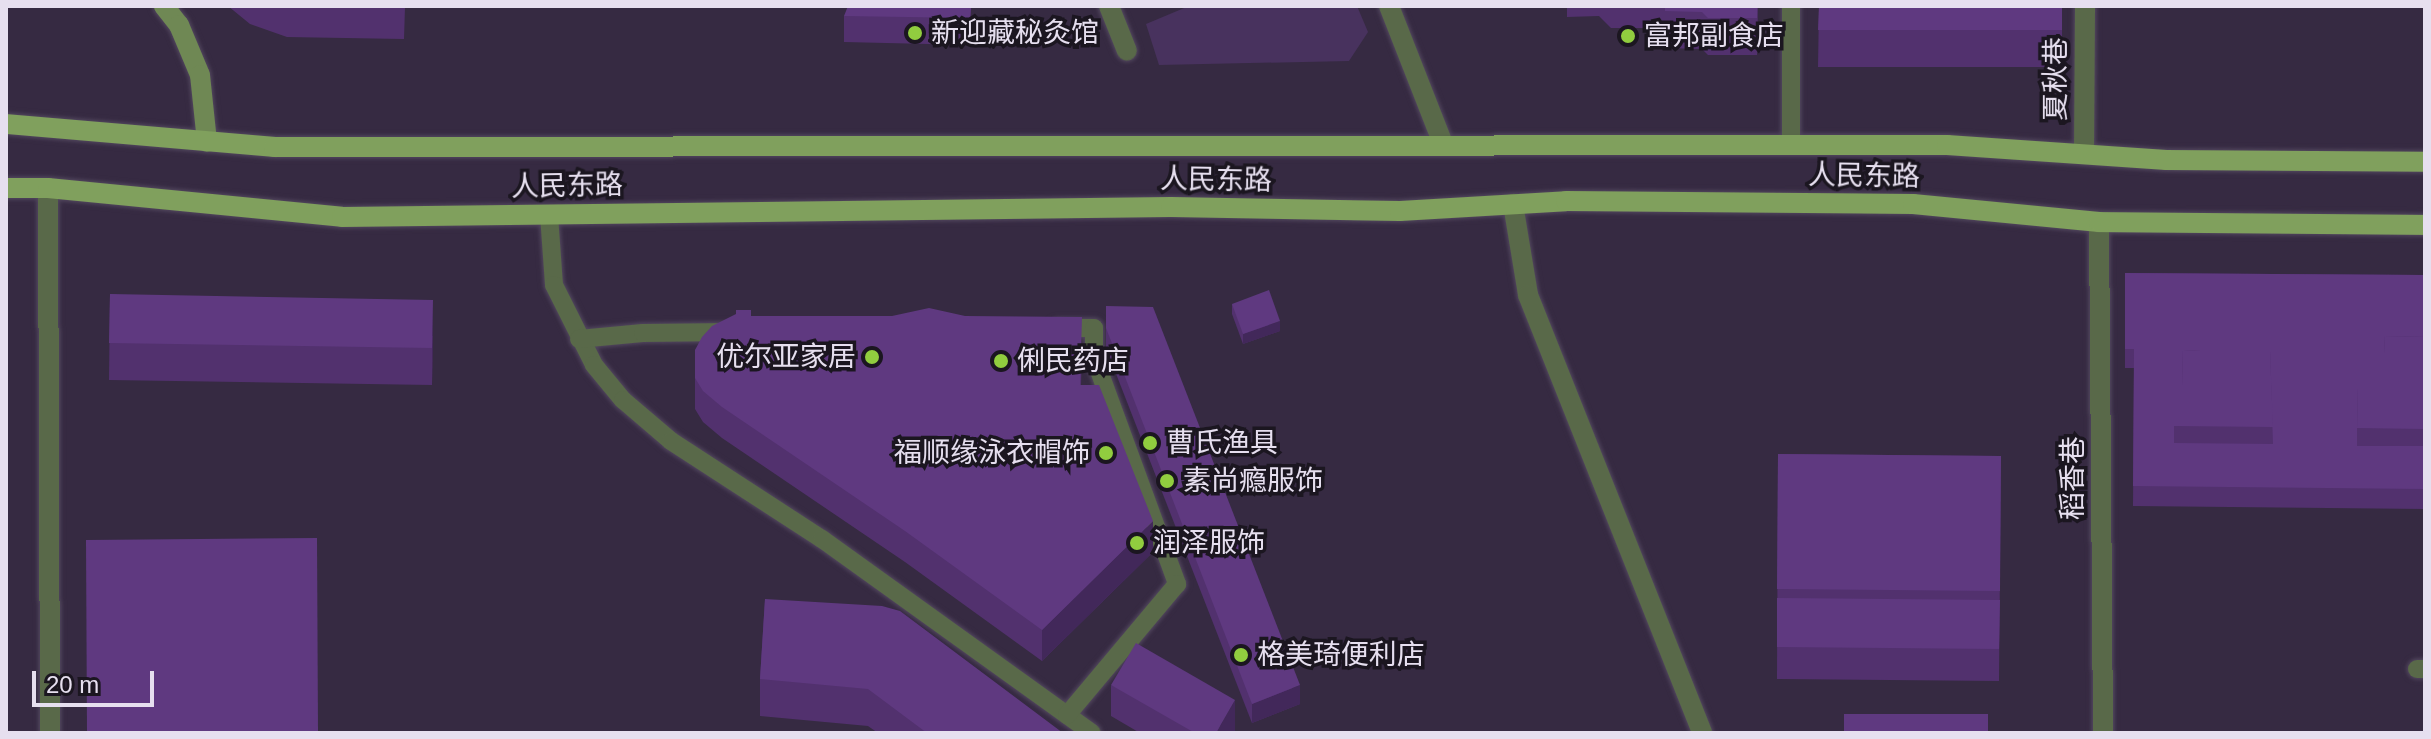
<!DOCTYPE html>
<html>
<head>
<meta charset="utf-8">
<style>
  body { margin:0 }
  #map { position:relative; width:2431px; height:739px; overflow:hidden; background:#362a42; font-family:Helvetica,"Noto Sans SC",sans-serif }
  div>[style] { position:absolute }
  .green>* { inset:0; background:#48325e }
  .roads { filter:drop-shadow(0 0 2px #52475e) drop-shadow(0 0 2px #52475e) }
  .lane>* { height:18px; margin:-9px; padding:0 9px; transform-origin:9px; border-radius:9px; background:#596949 }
  .street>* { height:20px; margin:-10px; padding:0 10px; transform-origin:10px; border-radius:10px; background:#596949 }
  .secondary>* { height:20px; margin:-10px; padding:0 10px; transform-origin:10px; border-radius:10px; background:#6f8854 }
  .primary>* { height:20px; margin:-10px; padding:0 10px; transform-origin:10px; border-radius:10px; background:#80a05d }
  .wall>* { inset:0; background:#52316e }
  .shaded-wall>* { inset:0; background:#42285a }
  .building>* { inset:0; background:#5f3980 }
  .dots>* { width:22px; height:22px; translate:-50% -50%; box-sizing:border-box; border:4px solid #1b1620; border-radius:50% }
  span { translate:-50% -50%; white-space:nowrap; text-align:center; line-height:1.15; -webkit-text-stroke:7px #1b1620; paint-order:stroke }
  .poi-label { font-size:28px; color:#e6dfef }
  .left { translate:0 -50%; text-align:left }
  .right { translate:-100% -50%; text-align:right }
  .street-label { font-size:28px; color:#e6dfef }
  .frame { position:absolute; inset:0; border:8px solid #e6dfef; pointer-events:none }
  .scale { position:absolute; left:32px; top:671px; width:122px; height:36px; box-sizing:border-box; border:4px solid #e6dfef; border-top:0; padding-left:10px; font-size:24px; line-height:28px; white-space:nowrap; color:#e6dfef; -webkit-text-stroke:6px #1b1620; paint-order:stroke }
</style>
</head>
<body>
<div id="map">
  <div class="green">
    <div style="clip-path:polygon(1189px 6px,1357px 6px,1368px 32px,1349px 61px,1159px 65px,1146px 24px)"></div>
  </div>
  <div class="roads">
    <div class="lane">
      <div style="left:1791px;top:6px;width:139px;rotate:90deg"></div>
      <div style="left:549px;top:215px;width:70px;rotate:85.9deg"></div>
      <div style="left:554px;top:285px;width:89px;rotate:63.4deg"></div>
      <div style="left:594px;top:365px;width:45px;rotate:50.4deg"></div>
      <div style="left:623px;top:400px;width:63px;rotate:40.5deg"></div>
      <div style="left:671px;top:441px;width:180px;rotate:33deg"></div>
      <div style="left:822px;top:539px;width:332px;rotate:35.7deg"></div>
      <div style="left:1058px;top:328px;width:36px"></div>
      <div style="left:1094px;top:328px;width:29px;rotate:90deg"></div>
      <div style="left:1094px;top:357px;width:242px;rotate:69.9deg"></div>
      <div style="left:1177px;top:584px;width:171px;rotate:130deg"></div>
      <div style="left:579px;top:339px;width:64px;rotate:-5.4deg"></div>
      <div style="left:643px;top:333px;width:86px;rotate:-0.7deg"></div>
      <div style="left:2417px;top:669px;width:8px"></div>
    </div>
    <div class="street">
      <div style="left:1109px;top:6px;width:48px;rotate:68.2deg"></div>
      <div style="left:1389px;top:6px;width:148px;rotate:68.6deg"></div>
      <div style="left:2084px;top:153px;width:147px;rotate:-89.6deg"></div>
      <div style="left:48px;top:188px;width:545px;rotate:89.79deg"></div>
      <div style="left:1513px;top:204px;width:92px;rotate:80.6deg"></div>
      <div style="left:1528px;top:295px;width:471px;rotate:68.3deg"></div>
      <div style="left:2099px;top:222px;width:511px;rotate:89.55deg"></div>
    </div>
    <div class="secondary">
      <div style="left:164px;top:6px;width:24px;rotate:52deg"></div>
      <div style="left:179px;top:25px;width:54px;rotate:67.2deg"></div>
      <div style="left:200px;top:75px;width:67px;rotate:84deg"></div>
    </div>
    <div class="primary">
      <div style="left:6px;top:124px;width:269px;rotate:4.9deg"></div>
      <div style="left:274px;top:147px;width:1673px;rotate:-0.07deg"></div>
      <div style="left:1947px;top:145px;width:220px;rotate:3.9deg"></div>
      <div style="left:2166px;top:160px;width:259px;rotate:0.4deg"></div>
      <div style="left:6px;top:188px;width:42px"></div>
      <div style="left:48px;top:188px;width:295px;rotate:5.6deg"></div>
      <div style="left:342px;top:217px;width:829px;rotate:-0.69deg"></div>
      <div style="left:1171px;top:207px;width:229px;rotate:1deg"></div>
      <div style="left:1400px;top:211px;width:166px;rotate:-3.4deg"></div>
      <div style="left:1566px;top:201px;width:347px;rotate:0.5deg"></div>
      <div style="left:1913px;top:204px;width:187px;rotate:5.5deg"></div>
      <div style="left:2099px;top:222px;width:326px;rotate:0.5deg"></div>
    </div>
  </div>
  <div class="wall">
    <div style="clip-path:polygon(228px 6px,405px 6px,404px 39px,287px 37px,250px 24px)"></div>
    <div style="clip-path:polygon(971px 6px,970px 45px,844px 42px,844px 16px)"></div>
    <div style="clip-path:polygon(1567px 6px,1758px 6px,1757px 55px,1708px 55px,1702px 49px,1665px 48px,1665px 28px,1611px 28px,1599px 16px,1567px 17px)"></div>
    <div style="clip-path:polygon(1819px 6px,2062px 6px,2062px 67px,1818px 67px)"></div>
    <div style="clip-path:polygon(2125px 273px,2425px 275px,2425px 509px,2133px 506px,2134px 368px,2125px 368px)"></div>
    <div style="clip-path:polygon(110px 294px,433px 336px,432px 385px,109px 380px)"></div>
    <div style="clip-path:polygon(1232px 304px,1280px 331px,1243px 344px,1232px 314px)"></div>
    <div style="clip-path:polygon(1106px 306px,1300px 704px,1252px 723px,1106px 348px)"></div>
    <div style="clip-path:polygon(751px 316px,1082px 348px,1081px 385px,1153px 552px,1042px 661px,905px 562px,722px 438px,703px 422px,695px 409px,695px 350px)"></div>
    <div style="clip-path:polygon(1778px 454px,2001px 456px,1999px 681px,1777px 679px)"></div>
    <div style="clip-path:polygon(765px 599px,1063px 733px,878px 733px,868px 726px,760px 716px,760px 679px)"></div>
    <div style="clip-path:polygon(1111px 685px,1235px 732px,1234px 733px,1140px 733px,1111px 716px)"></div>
  </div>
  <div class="shaded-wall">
    <div style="clip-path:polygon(433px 300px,433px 336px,432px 385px,432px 348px)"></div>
    <div style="clip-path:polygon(1280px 321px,1280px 331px,1243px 344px,1243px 334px)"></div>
    <div style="clip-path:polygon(1153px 521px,1153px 552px,1042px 661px,1042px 630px)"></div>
    <div style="clip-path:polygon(1300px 685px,1300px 704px,1252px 723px,1252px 704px)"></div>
    <div style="clip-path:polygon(1235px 700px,1235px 732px,1234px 733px,1216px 733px)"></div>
  </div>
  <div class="building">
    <div style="clip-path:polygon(848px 6px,971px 6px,970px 18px,844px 16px)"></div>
    <div style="clip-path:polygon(1665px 6px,1757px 6px,1757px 18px,1708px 18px,1702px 12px,1665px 11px)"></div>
    <div style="clip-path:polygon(1819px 6px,2062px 6px,2062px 30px,1818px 30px)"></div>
    <div style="clip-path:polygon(evenodd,2125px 273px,2425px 275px,2425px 337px,2385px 336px,2384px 353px,2366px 353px,2366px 388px,2358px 388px,2357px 428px,2357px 446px,2425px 446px,2425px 489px,2133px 486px,2134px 349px,2125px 349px,2125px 273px,2201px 334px,2247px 334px,2247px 351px,2270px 351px,2273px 444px,2174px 443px,2174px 386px,2182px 386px,2183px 350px,2201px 351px,2201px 334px)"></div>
    <div style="clip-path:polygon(1269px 290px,1280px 321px,1243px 334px,1232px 304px)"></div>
    <div style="clip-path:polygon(110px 294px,433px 300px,432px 348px,109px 343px)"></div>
    <div style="clip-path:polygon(1106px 306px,1153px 307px,1300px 685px,1252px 704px,1106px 328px)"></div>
    <div style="clip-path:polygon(929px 308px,965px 316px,1082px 317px,1080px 385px,1099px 385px,1153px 521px,1042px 630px,905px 531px,722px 407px,703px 391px,695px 378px,695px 350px,702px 337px,712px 326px,736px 314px,736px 310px,751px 310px,751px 316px,892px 316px)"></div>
    <div style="clip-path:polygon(2201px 334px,2247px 334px,2247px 351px,2270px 351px,2273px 427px,2174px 426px,2174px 386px,2182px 386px,2183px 350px,2201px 351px)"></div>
    <div style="clip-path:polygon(2385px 336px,2425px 337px,2425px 429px,2357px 428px,2358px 388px,2366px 388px,2366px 353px,2384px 353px)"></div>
    <div style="clip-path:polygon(1778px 454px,2001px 456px,2000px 591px,1777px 589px)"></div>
    <div style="clip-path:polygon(317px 538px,318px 733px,87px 733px,86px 540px)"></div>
    <div style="clip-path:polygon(1777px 598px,2000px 600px,1999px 649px,1777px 647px)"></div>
    <div style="clip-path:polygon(765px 599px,882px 606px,900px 611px,1063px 733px,927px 733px,868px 689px,760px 679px)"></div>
    <div style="clip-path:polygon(1136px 643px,1235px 700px,1216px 733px,1195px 733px,1111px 685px)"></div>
    <div style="clip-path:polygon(1844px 714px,1988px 714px,1988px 733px,1844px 733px)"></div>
  </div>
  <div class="dots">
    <div style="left:915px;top:33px;background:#91cd3f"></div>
    <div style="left:1628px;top:36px;background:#91cd3f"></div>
    <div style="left:872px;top:357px;background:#91cd3f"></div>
    <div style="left:1001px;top:361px;background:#91cd3f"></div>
    <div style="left:1150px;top:443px;background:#91cd3f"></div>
    <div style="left:1106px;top:453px;background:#91cd3f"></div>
    <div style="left:1167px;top:481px;background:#91cd3f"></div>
    <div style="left:1137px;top:543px;background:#91cd3f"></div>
    <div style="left:1241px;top:655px;background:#91cd3f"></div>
  </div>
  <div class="poi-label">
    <span class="left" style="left:931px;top:33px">新迎藏秘灸馆</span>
    <span class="left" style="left:1644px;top:36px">富邦副食店</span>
    <span class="right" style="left:856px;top:357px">优尔亚家居</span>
    <span class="left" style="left:1017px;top:361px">俐民药店</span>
    <span class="left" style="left:1166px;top:443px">曹氏渔具</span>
    <span class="right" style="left:1090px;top:453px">福顺缘泳衣帽饰</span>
    <span class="left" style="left:1183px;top:481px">素尚瘾服饰</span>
    <span class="left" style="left:1153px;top:543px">润泽服饰</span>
    <span class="left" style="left:1257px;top:655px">格美琦便利店</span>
  </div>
  <div class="street-label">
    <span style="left:2056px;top:79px;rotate:-90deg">夏秋巷</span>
    <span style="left:1864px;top:176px;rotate:1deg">人民东路</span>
    <span style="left:1216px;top:180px;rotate:1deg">人民东路</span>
    <span style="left:567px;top:186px;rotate:-1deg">人民东路</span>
    <span style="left:2073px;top:478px;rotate:-90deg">稻香巷</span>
  </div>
  <div class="frame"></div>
  <div class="scale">20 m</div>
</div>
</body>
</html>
